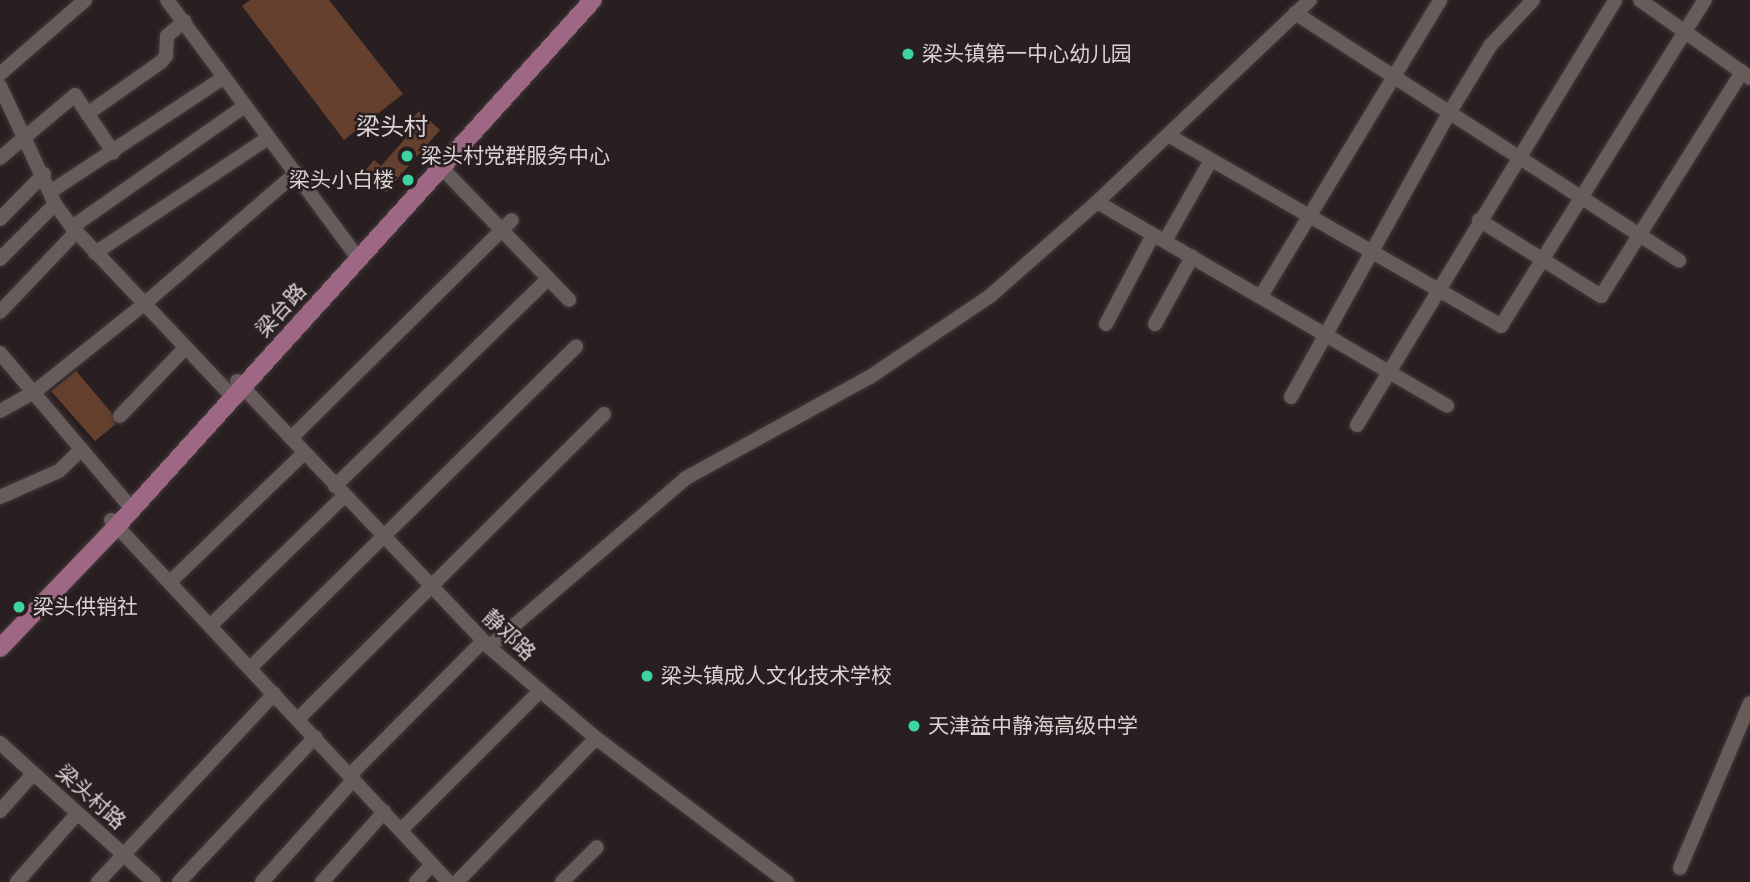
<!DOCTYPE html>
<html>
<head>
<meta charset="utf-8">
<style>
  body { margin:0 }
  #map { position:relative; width:1750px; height:882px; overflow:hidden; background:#291f20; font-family:Jost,"Noto Sans SC",sans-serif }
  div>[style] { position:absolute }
  .building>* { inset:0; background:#65402e }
  .roads { filter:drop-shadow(0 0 2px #42393a) drop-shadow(0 0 2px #42393a) }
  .minor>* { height:14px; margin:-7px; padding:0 7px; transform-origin:7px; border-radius:7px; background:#675b5b }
  .major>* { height:18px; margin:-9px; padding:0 9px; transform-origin:9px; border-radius:9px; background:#9e6783 }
  .dots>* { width:19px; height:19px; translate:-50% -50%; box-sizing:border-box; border:4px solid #291f20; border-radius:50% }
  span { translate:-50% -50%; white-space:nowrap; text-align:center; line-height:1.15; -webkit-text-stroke:5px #291f20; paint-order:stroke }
  .poi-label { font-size:21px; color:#dad3d3 }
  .left { translate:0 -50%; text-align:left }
  .right { translate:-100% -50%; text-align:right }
  .street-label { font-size:21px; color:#dad3d3 }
  .quarter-label { font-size:24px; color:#dad3d3 }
</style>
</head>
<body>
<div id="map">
  <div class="building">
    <div style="clip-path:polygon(250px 0,329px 0,403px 94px,344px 140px,242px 6px)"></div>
    <div style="clip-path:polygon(419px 111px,440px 130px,386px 192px,364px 172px,374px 160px,381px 166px,417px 125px,411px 120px)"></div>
    <div style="clip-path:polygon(76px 371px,111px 412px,116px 424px,95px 441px,51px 391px)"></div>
  </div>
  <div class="roads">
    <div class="minor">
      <div style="left:167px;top:0;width:321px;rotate:53.5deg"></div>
      <div style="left:1640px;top:0;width:135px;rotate:35.3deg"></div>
      <div style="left:1295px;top:13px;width:457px;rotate:32.8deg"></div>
      <div style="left:0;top:74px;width:113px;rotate:-41deg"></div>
      <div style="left:0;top:86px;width:130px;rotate:65deg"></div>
      <div style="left:55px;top:204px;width:29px;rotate:54deg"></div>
      <div style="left:72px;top:227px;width:234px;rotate:46.6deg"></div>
      <div style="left:87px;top:114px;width:90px;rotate:-35.1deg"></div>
      <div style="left:161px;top:62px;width:8px;rotate:-50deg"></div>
      <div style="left:166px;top:56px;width:20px;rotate:-87deg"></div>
      <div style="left:167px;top:36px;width:23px;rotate:-41deg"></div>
      <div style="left:1168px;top:135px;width:384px;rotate:29.8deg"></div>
      <div style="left:1501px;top:326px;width:385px;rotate:-58deg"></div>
      <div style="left:0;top:158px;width:98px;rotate:-40deg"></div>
      <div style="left:75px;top:95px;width:69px;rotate:56.3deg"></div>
      <div style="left:435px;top:161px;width:193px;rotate:46deg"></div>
      <div style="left:50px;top:192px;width:207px;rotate:-33.4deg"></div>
      <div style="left:1097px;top:202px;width:405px;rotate:30.2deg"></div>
      <div style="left:0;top:219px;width:63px;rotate:-45.6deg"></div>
      <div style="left:1479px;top:220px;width:144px;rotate:31.9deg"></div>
      <div style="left:1601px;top:296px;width:265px;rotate:-57.8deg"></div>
      <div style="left:72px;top:227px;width:211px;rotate:-35deg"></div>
      <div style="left:1165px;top:241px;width:93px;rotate:-60.4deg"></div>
      <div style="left:95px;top:253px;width:208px;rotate:-33.6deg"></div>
      <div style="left:0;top:259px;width:78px;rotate:-45deg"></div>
      <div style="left:1261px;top:296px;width:346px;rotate:-58.8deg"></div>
      <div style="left:0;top:312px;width:110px;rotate:-46.5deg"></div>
      <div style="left:1106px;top:324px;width:101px;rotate:-62.2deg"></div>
      <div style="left:1155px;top:324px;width:77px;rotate:-61.1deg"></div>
      <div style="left:0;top:353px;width:204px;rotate:49.8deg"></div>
      <div style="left:237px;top:381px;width:366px;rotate:46.5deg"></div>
      <div style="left:489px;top:647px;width:140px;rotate:40.4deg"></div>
      <div style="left:596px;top:738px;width:239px;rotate:37deg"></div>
      <div style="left:1291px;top:397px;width:329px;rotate:-60.9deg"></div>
      <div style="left:1451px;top:110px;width:75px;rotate:-58.6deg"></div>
      <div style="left:1490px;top:46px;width:63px;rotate:-46.9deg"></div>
      <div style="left:0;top:411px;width:38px;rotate:-29deg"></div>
      <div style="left:33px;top:393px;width:141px;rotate:-38.7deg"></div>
      <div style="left:143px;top:305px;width:202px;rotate:-40.8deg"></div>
      <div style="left:120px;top:416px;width:94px;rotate:-46.3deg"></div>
      <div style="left:1357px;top:425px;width:497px;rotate:-58.7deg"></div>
      <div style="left:291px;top:438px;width:310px;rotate:-44.6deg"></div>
      <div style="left:335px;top:486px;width:298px;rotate:-44.2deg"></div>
      <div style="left:0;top:497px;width:64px;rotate:-23.8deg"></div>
      <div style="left:59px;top:471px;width:30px;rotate:-44deg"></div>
      <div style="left:111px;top:520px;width:495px;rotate:47deg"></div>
      <div style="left:170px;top:582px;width:186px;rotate:-43.9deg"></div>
      <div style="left:210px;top:626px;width:187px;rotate:-44.1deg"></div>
      <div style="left:489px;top:647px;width:260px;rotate:-40.6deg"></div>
      <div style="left:686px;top:478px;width:210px;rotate:-28.8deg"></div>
      <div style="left:870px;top:377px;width:145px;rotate:-34deg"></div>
      <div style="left:990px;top:296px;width:142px;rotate:-41.3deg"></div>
      <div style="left:1097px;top:202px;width:294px;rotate:-43.5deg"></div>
      <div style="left:250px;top:668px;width:458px;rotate:-44.6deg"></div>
      <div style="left:298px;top:719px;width:432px;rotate:-44.9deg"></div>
      <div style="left:0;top:743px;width:207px;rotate:42.1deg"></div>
      <div style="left:350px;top:775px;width:189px;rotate:-45.2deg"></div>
      <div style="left:0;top:811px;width:50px;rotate:-48.3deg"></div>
      <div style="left:401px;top:830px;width:197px;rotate:-45deg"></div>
      <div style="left:1680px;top:868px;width:179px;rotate:-67deg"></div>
      <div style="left:17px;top:882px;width:91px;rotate:-48.6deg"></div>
      <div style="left:98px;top:882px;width:258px;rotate:-46.9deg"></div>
      <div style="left:179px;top:882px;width:199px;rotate:-46.8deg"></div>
      <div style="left:262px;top:882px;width:138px;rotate:-48.2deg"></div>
      <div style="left:322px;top:882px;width:94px;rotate:-48.5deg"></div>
      <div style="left:416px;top:882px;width:24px;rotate:-48deg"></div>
      <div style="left:457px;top:882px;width:200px;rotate:-46deg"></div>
      <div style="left:562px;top:882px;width:49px;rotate:-45deg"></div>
    </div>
    <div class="major">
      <div style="left:0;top:648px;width:169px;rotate:-46.2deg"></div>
      <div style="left:117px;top:526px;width:709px;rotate:-47.86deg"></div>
    </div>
  </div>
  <div class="dots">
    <div style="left:908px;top:54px;background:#3dd4a3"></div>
    <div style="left:407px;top:156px;background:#3dd4a3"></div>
    <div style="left:408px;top:180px;background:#3dd4a3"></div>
    <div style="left:19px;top:607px;background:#3dd4a3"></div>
    <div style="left:647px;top:676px;background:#3dd4a3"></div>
    <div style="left:914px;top:726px;background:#3dd4a3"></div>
  </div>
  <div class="poi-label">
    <span class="left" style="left:922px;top:54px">梁头镇第一中心幼儿园</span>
    <span class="left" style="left:421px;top:156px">梁头村党群服务中心</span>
    <span class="right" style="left:394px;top:180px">梁头小白楼</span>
    <span class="left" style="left:33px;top:607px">梁头供销社</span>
    <span class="left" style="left:661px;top:676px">梁头镇成人文化技术学校</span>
    <span class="left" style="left:928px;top:726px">天津益中静海高级中学</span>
  </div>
  <div class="street-label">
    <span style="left:281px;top:310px;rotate:-48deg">梁台路</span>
    <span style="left:509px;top:635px;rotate:43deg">静邓路</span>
    <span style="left:91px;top:797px;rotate:42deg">梁头村路</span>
  </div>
  <div class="quarter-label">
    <span style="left:392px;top:127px">梁头村</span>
  </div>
</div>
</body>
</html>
